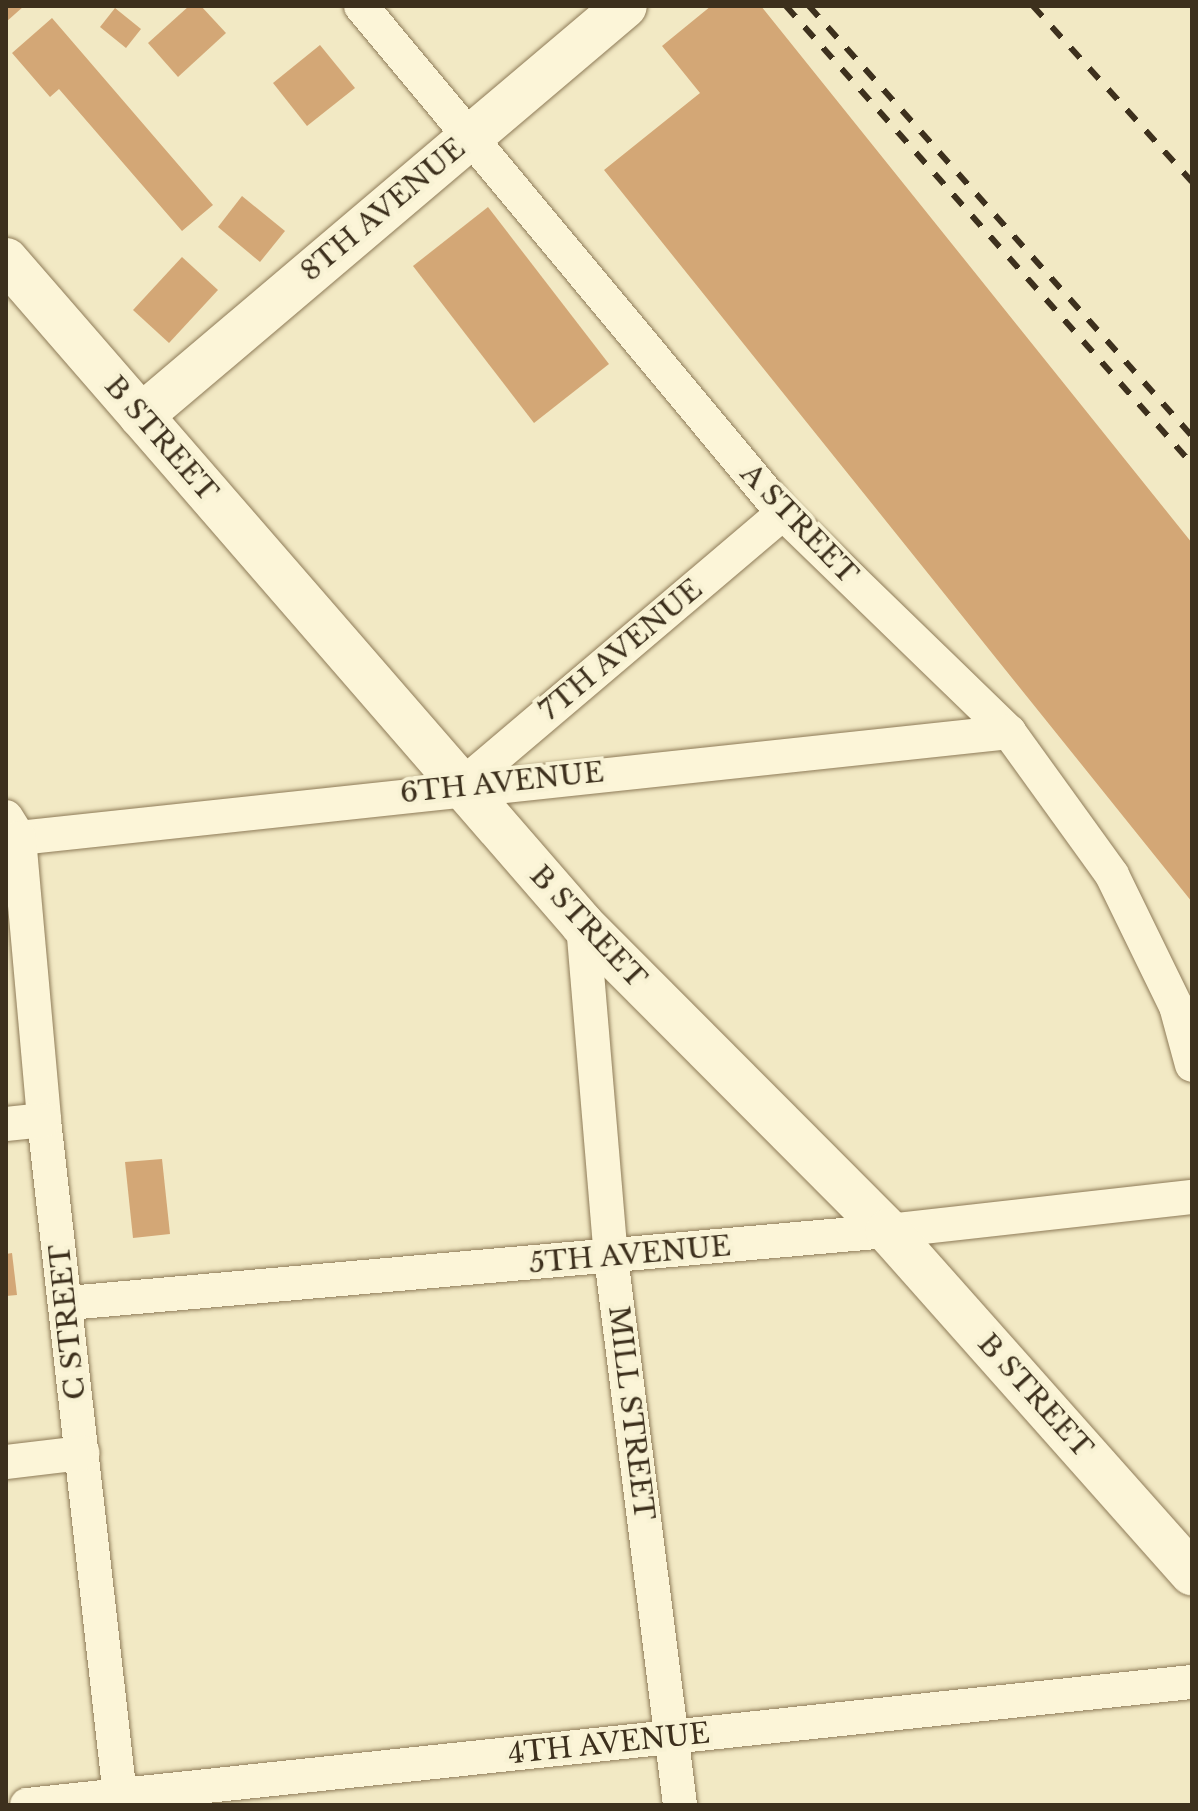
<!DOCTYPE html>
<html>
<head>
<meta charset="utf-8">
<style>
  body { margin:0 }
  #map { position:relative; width:1198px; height:1811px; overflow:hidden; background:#f2e9c4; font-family:"Libre Baskerville",serif }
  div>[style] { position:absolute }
  .building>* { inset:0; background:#d3a776 }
  .roads { filter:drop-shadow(0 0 2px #8e7b58) drop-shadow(0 0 2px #8e7b58) }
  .minor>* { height:34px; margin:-17px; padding:0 17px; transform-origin:17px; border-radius:17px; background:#fcf5d8 }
  .tertiary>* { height:44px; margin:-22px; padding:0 22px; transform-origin:22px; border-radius:22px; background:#fcf5d8 }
  .rail>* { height:6px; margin-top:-3px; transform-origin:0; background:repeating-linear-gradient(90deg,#3d301d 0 14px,transparent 0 28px) }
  span { translate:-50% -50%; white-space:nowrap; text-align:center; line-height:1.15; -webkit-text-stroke:8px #f8f2d4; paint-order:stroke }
  .street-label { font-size:28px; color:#3d301d }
  .frame { position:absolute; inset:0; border:8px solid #3d301d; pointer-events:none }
</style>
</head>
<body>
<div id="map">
  <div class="building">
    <div style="clip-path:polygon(6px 6px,24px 6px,6px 22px)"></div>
    <div style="clip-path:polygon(189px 6px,201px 6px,226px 33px,178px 77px,148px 43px)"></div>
    <div style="clip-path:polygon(711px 6px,761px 6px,1192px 543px,1192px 902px,604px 170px,700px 93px,662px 46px)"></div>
    <div style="clip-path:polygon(115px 8px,141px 29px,126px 48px,100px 27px)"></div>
    <div style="clip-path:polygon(52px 18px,213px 205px,182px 231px,59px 89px,50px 97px,12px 53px)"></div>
    <div style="clip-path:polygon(320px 45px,355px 88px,307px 126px,273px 83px)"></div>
    <div style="clip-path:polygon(242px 196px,285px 231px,260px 262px,218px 227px)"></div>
    <div style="clip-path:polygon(488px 207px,609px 364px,534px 423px,413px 266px)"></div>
    <div style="clip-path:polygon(182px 257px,218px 290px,169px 343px,133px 310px)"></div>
    <div style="clip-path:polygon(162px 1159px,170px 1234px,133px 1238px,125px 1162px)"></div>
    <div style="clip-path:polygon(12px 1253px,17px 1295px,6px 1296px,6px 1254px)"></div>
  </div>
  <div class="roads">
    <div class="minor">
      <div style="left:361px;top:6px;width:660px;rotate:50.23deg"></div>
      <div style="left:783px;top:513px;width:315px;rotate:44.1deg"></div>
      <div style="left:1009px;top:732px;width:176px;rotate:54.2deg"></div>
      <div style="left:1112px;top:875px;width:146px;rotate:64deg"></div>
      <div style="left:1176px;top:1006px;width:61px;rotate:74.8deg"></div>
      <div style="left:460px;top:787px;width:424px;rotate:-40.3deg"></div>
      <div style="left:6px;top:817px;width:25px;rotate:58deg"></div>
      <div style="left:19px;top:838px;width:996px;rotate:-6.11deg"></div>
      <div style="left:19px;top:838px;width:283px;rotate:84.9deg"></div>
      <div style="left:44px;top:1120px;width:689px;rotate:83.59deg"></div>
      <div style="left:583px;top:925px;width:333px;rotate:85.2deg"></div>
      <div style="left:611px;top:1257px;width:552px;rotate:82.82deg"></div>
      <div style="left:6px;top:1124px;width:38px;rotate:-6deg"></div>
      <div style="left:68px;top:1303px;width:823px;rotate:-5.02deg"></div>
      <div style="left:888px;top:1231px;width:306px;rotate:-6.4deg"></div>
      <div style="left:6px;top:1462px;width:77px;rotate:-6.8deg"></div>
      <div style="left:27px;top:1805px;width:1171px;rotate:-6.03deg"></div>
    </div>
    <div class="tertiary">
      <div style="left:6px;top:260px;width:880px;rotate:49.05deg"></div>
      <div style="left:583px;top:925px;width:432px;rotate:45.1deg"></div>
      <div style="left:888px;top:1231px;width:458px;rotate:48.4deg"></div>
      <div style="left:141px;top:416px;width:634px;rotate:-40.27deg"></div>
    </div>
  </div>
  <div class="rail">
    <div style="left:786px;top:6px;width:612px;rotate:48.44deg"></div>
    <div style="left:809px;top:6px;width:576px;rotate:48.31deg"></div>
    <div style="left:1033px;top:6px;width:237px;rotate:47.9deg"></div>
  </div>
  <div class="street-label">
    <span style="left:383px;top:210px;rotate:-40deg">8TH AVENUE</span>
    <span style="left:161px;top:439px;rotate:49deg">B STREET</span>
    <span style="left:799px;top:524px;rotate:46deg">A STREET</span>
    <span style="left:621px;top:650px;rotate:-40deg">7TH AVENUE</span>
    <span style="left:502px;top:783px;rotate:-6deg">6TH AVENUE</span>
    <span style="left:588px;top:927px;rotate:47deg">B STREET</span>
    <span style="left:630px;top:1255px;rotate:-5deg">5TH AVENUE</span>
    <span style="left:68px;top:1322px;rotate:-96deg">C STREET</span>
    <span style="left:1035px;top:1396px;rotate:48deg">B STREET</span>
    <span style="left:631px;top:1413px;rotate:83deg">MILL STREET</span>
    <span style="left:609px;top:1744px;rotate:-6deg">4TH AVENUE</span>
  </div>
  <div class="frame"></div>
</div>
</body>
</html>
